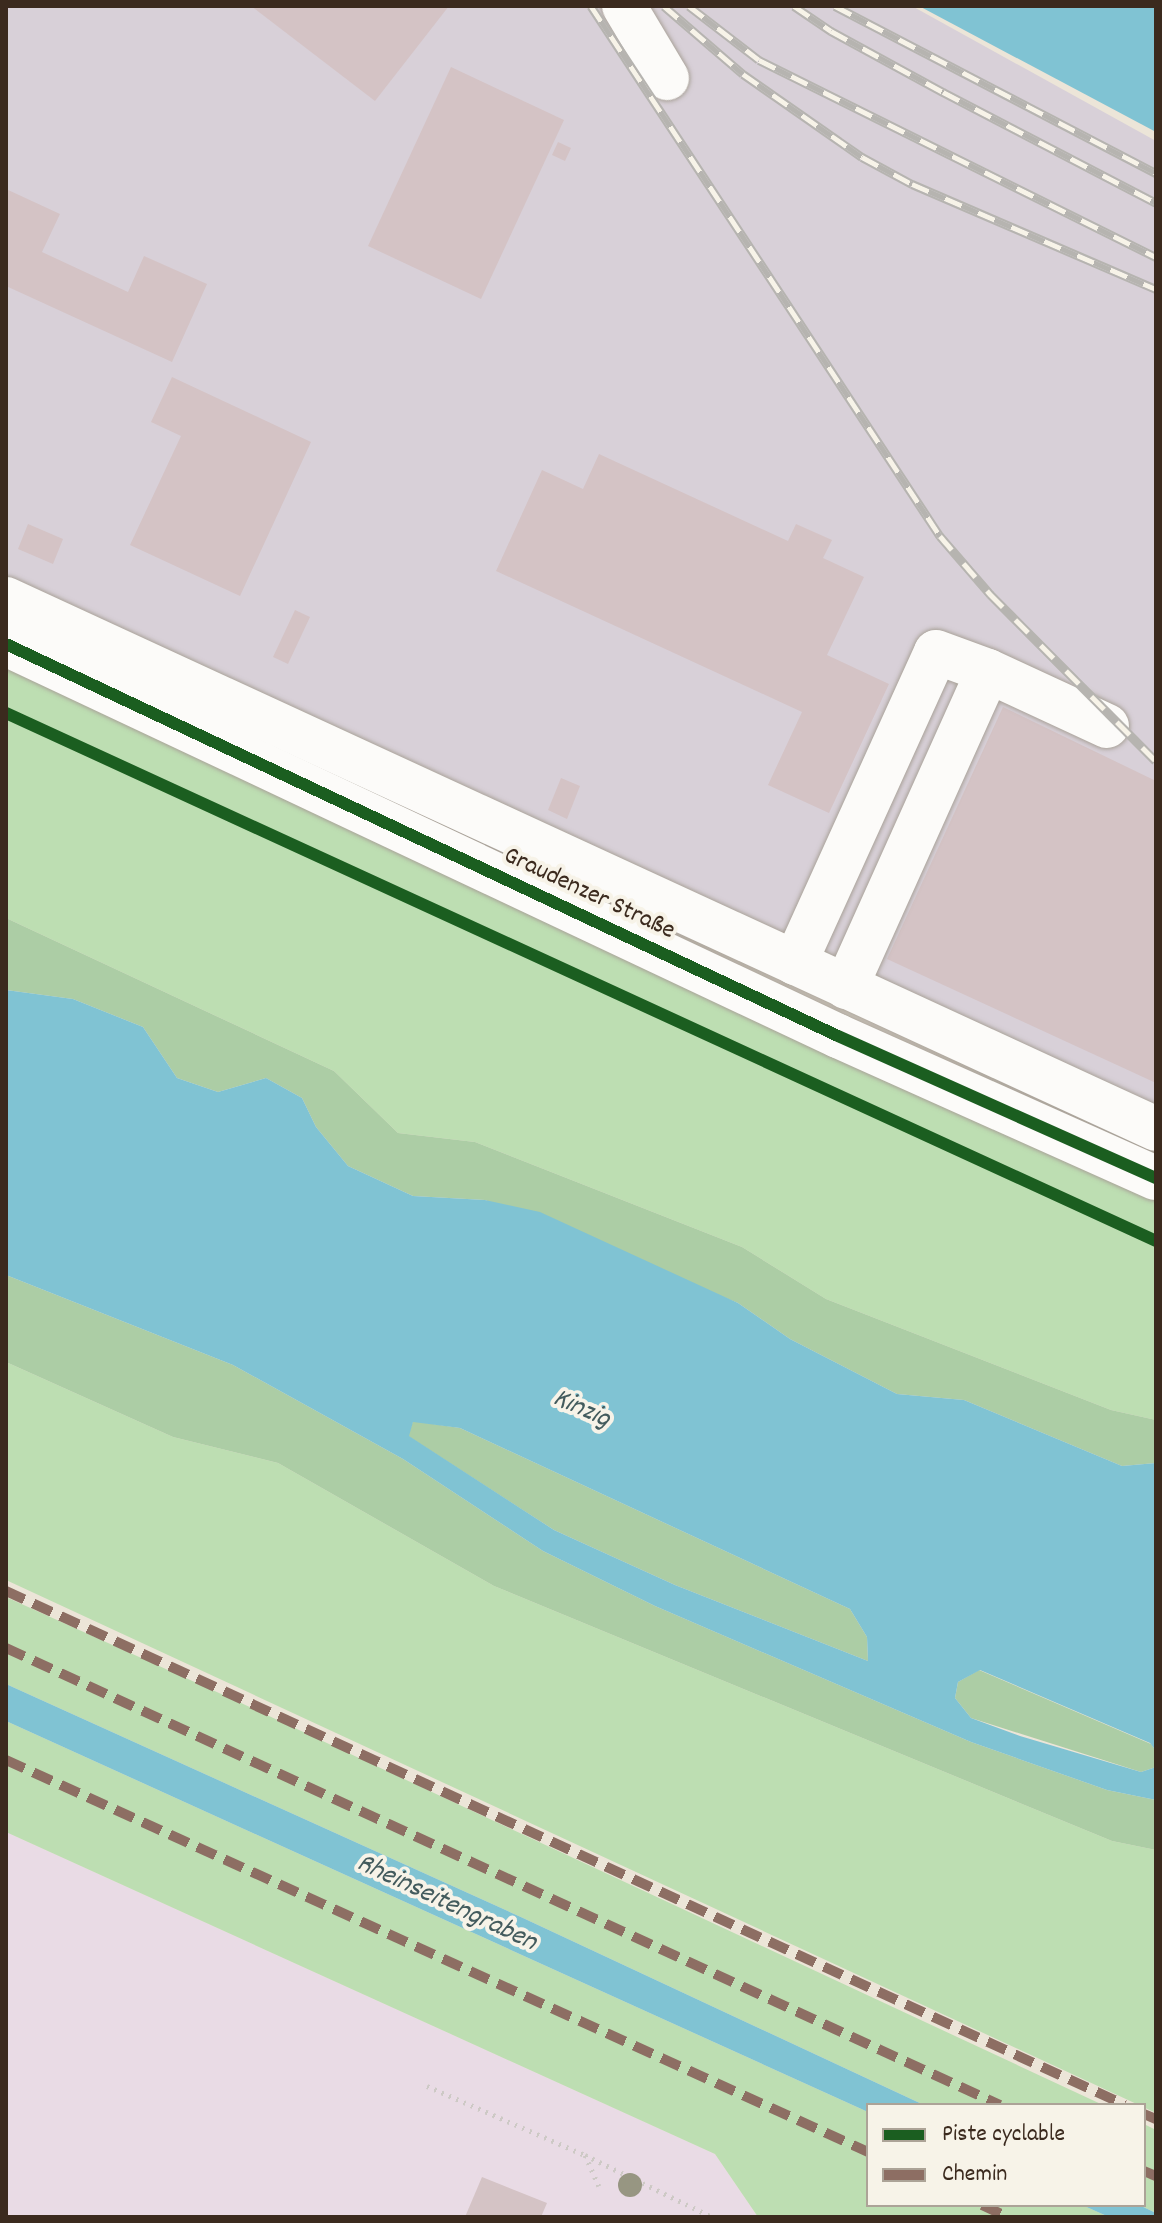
<!DOCTYPE html>
<html>
<head>
<meta charset="utf-8">
<style>
  body { margin:0 }
  #map { position:relative; width:1162px; height:2223px; overflow:hidden; background:#ece5d8; font-family:Dekko,sans-serif }
  div>[style] { position:absolute }
  .built>* { inset:0; background:#e9dbe5 }
  .industrial>* { inset:0; background:#d8d0d8 }
  .green>* { inset:0; background:#bddeb2 }
  .forest>* { inset:0; background:#accda5 }
  .water>* { inset:0; background:#80c3d3 }
  .building>* { inset:0; background:#d4c3c5 }
  .path>* { height:5px; margin-top:-2.5px; transform-origin:0; background:repeating-linear-gradient(90deg,#cdc9c5 0 2px,transparent 0 8px) }
  .roads { filter:drop-shadow(0 0 2px #a9a299) drop-shadow(0 0 2px #a9a299) }
  .minor>* { height:44px; margin:-22px; padding:0 22px; transform-origin:22px; border-radius:22px; background:#fcfbf9 }
  .rail>* { height:9px; margin-top:-4.5px; transform-origin:0; background:repeating-linear-gradient(90deg,#f7f3e8 0 18px,#b6b4b0 0 36px); box-sizing:border-box; border-block:2px solid #b6b4b0 }
  .quiet>* { height:10px; margin-top:-5px; transform-origin:0; background:repeating-linear-gradient(90deg,#8d6e63 0 20px,transparent 0 30px) }
  .cycleway>* { height:12px; margin:-6px; padding:0 6px; transform-origin:6px; border-radius:6px; background:#1b5e20 }
  .trees>* { width:24px; height:24px; margin:-12px; border-radius:50%; background:#979682 }
  span { translate:-50% -50%; white-space:nowrap; text-align:center; line-height:1.15; -webkit-text-stroke:8px #f7f3e8; paint-order:stroke }
  .street-label { font-size:26px; color:#3b2a1e }
  .water-label { font-size:28px; color:#435b5d; font-style:italic }
  .frame { position:absolute; inset:0; border:8px solid #3b2a1e; pointer-events:none }
  .legend { position:absolute; left:866px; top:2103px; width:280px; height:104px; box-sizing:border-box; background:#f7f3e8; border:2px solid #aca397; margin:0; padding:10px 14px; list-style:none; font-size:24px; color:#3b2a1e }
  .legend li { display:flex; align-items:center; gap:16px; height:40px }
  .legend b { width:40px; border:2px solid #aca397 }
</style>
</head>
<body>
<div id="map">
  <div class="built">
    <div style="clip-path:polygon(6px 1832px,715px 2154px,758px 2217px,6px 2217px)"></div>
  </div>
  <div class="industrial">
    <div style="clip-path:polygon(6px 6px,912px 6px,1156px 141px,1156px 1152px,6px 616px)"></div>
  </div>
  <div class="green">
    <div style="clip-path:polygon(6px 664px,1156px 1200px,1156px 1420px,1111px 1410px,826px 1299px,742px 1247px,475px 1142px,398px 1133px,334px 1071px,6px 918px)"></div>
    <div style="clip-path:polygon(6px 1362px,173px 1437px,278px 1463px,494px 1586px,1112px 1841px,1156px 1850px,1156px 2113px,6px 1580px)"></div>
    <div style="clip-path:polygon(6px 1597px,239px 1702px,1103px 2105px,924px 2105px,523px 1918px,6px 1684px)"></div>
    <div style="clip-path:polygon(6px 1721px,868px 2112px,868px 2205px,1082px 2205px,1109px 2217px,758px 2217px,715px 2154px,6px 1832px)"></div>
    <div style="clip-path:polygon(1144px 2124px,1156px 2130px,1156px 2213px,1139px 2205px,1144px 2205px)"></div>
  </div>
  <div class="forest">
    <div style="clip-path:polygon(6px 918px,334px 1071px,398px 1133px,475px 1142px,742px 1247px,826px 1299px,1111px 1410px,1156px 1420px,1156px 1463px,1122px 1466px,964px 1400px,897px 1394px,790px 1339px,738px 1303px,485px 1200px,413px 1196px,348px 1166px,316px 1127px,302px 1098px,266px 1078px,218px 1092px,177px 1078px,143px 1027px,73px 999px,6px 990px)"></div>
    <div style="clip-path:polygon(6px 1275px,233px 1365px,403px 1459px,543px 1551px,655px 1606px,971px 1742px,1107px 1790px,1156px 1800px,1156px 1850px,1112px 1841px,494px 1586px,278px 1463px,173px 1437px,6px 1362px)"></div>
    <div style="clip-path:polygon(413px 1421px,460px 1428px,850px 1609px,867px 1637px,868px 1661px,675px 1585px,554px 1530px,408px 1436px)"></div>
    <div style="clip-path:polygon(979px 1670px,1151px 1744px,1156px 1751px,1156px 1767px,1141px 1772px,971px 1718px,955px 1698px,958px 1682px)"></div>
  </div>
  <div class="water">
    <div style="clip-path:polygon(919px 6px,1156px 6px,1156px 132px)"></div>
    <div style="clip-path:polygon(evenodd,6px 990px,73px 999px,143px 1027px,177px 1078px,218px 1092px,266px 1078px,302px 1098px,316px 1127px,348px 1166px,413px 1196px,485px 1200px,540px 1212px,738px 1303px,790px 1339px,897px 1394px,964px 1400px,1122px 1466px,1156px 1463px,1156px 1751px,1150px 1743px,980px 1670px,958px 1682px,955px 1698px,971px 1718px,1020px 1736px,1141px 1772px,1156px 1767px,1156px 1800px,1107px 1790px,971px 1742px,655px 1606px,543px 1551px,403px 1459px,233px 1365px,6px 1275px,6px 990px,413px 1422px,460px 1428px,850px 1609px,867px 1637px,868px 1661px,675px 1585px,554px 1530px,409px 1436px,413px 1422px)"></div>
    <div style="clip-path:polygon(6px 1684px,523px 1918px,924px 2105px,868px 2105px,868px 2112px,6px 1721px)"></div>
    <div style="clip-path:polygon(1082px 2205px,1139px 2205px,1156px 2213px,1156px 2217px,1109px 2217px)"></div>
  </div>
  <div class="building">
    <div style="clip-path:polygon(251px 6px,449px 6px,375px 101px)"></div>
    <div style="clip-path:polygon(451px 67px,564px 120px,481px 299px,368px 246px)"></div>
    <div style="clip-path:polygon(558px 142px,571px 148px,565px 161px,552px 155px)"></div>
    <div style="clip-path:polygon(6px 189px,60px 214px,42px 252px,128px 292px,144px 256px,207px 284px,172px 362px,6px 286px)"></div>
    <div style="clip-path:polygon(172px 377px,311px 442px,240px 596px,130px 545px,181px 436px,151px 422px)"></div>
    <div style="clip-path:polygon(599px 454px,788px 541px,796px 524px,832px 540px,823px 558px,864px 577px,827px 655px,889px 684px,829px 813px,768px 785px,802px 712px,496px 571px,542px 470px,583px 489px)"></div>
    <div style="clip-path:polygon(28px 524px,63px 539px,53px 564px,18px 549px)"></div>
    <div style="clip-path:polygon(295px 610px,310px 617px,288px 664px,273px 657px)"></div>
    <div style="clip-path:polygon(1003px 707px,1156px 781px,1156px 1083px,887px 959px)"></div>
    <div style="clip-path:polygon(561px 778px,580px 786px,567px 819px,548px 810px)"></div>
    <div style="clip-path:polygon(482px 2177px,547px 2203px,541px 2217px,465px 2217px)"></div>
  </div>
  <div class="path">
    <div style="left:427px;top:2086px;width:172px;rotate:23.6deg"></div>
    <div style="left:585px;top:2155px;width:34px;rotate:66deg"></div>
    <div style="left:585px;top:2155px;width:141px;rotate:26deg"></div>
  </div>
  <div class="roads">
    <div class="minor">
      <div style="left:624px;top:6px;width:84px;rotate:59.2deg"></div>
      <div style="left:6px;top:599px;width:1266px;rotate:24.74deg"></div>
      <div style="left:6px;top:644px;width:920px;rotate:25.23deg"></div>
      <div style="left:838px;top:1036px;width:348px;rotate:24.1deg"></div>
      <div style="left:795px;top:963px;width:341px;rotate:-65.6deg"></div>
      <div style="left:936px;top:652px;width:55px;rotate:20.1deg"></div>
      <div style="left:988px;top:671px;width:131px;rotate:24.8deg"></div>
      <div style="left:846px;top:987px;width:346px;rotate:-65.8deg"></div>
    </div>
  </div>
  <div class="rail">
    <div style="left:591px;top:6px;width:635px;rotate:56.64deg"></div>
    <div style="left:940px;top:536px;width:77px;rotate:49.2deg"></div>
    <div style="left:990px;top:594px;width:235px;rotate:45.2deg"></div>
    <div style="left:664px;top:6px;width:104px;rotate:40.7deg"></div>
    <div style="left:743px;top:74px;width:145px;rotate:34.9deg"></div>
    <div style="left:862px;top:157px;width:57px;rotate:28.4deg"></div>
    <div style="left:912px;top:184px;width:266px;rotate:23.3deg"></div>
    <div style="left:689px;top:6px;width:88px;rotate:37.6deg"></div>
    <div style="left:759px;top:60px;width:443px;rotate:26.4deg"></div>
    <div style="left:794px;top:6px;width:45px;rotate:34deg"></div>
    <div style="left:831px;top:31px;width:128px;rotate:28.6deg"></div>
    <div style="left:943px;top:92px;width:240px;rotate:27.5deg"></div>
    <div style="left:835px;top:6px;width:362px;rotate:27.5deg"></div>
  </div>
  <div class="quiet">
    <div style="left:6px;top:1591px;width:1231px;rotate:24.67deg"></div>
    <div style="left:6px;top:1648px;width:1094px;rotate:24.69deg"></div>
    <div style="left:6px;top:1760px;width:947px;rotate:24.45deg"></div>
    <div style="left:1144px;top:2114px;width:13px;rotate:23deg"></div>
    <div style="left:1144px;top:2171px;width:13px;rotate:23deg"></div>
    <div style="left:982px;top:2205px;width:29px;rotate:25deg"></div>
  </div>
  <div class="cycleway">
    <div style="left:6px;top:644px;width:920px;rotate:25.23deg"></div>
    <div style="left:838px;top:1036px;width:348px;rotate:24.1deg"></div>
    <div style="left:6px;top:713px;width:1265px;rotate:24.66deg"></div>
  </div>
  <div class="trees">
    <div style="left:630px;top:2185px"></div>
  </div>
  <div class="street-label">
    <span style="left:589px;top:894px;rotate:25deg">Graudenzer Straße</span>
  </div>
  <div class="water-label">
    <span style="left:581px;top:1410px;rotate:24deg">Kinzig</span>
    <span style="left:446px;top:1904px;rotate:25deg">Rheinseitengraben</span>
  </div>
  <div class="frame"></div>
  <ul class="legend">
  <li><b style="height:10px;background:#1b5e20"></b>Piste cyclable</li>
  <li><b style="height:10px;background:#8d6e63"></b>Chemin</li>
  </ul>
</div>
</body>
</html>
